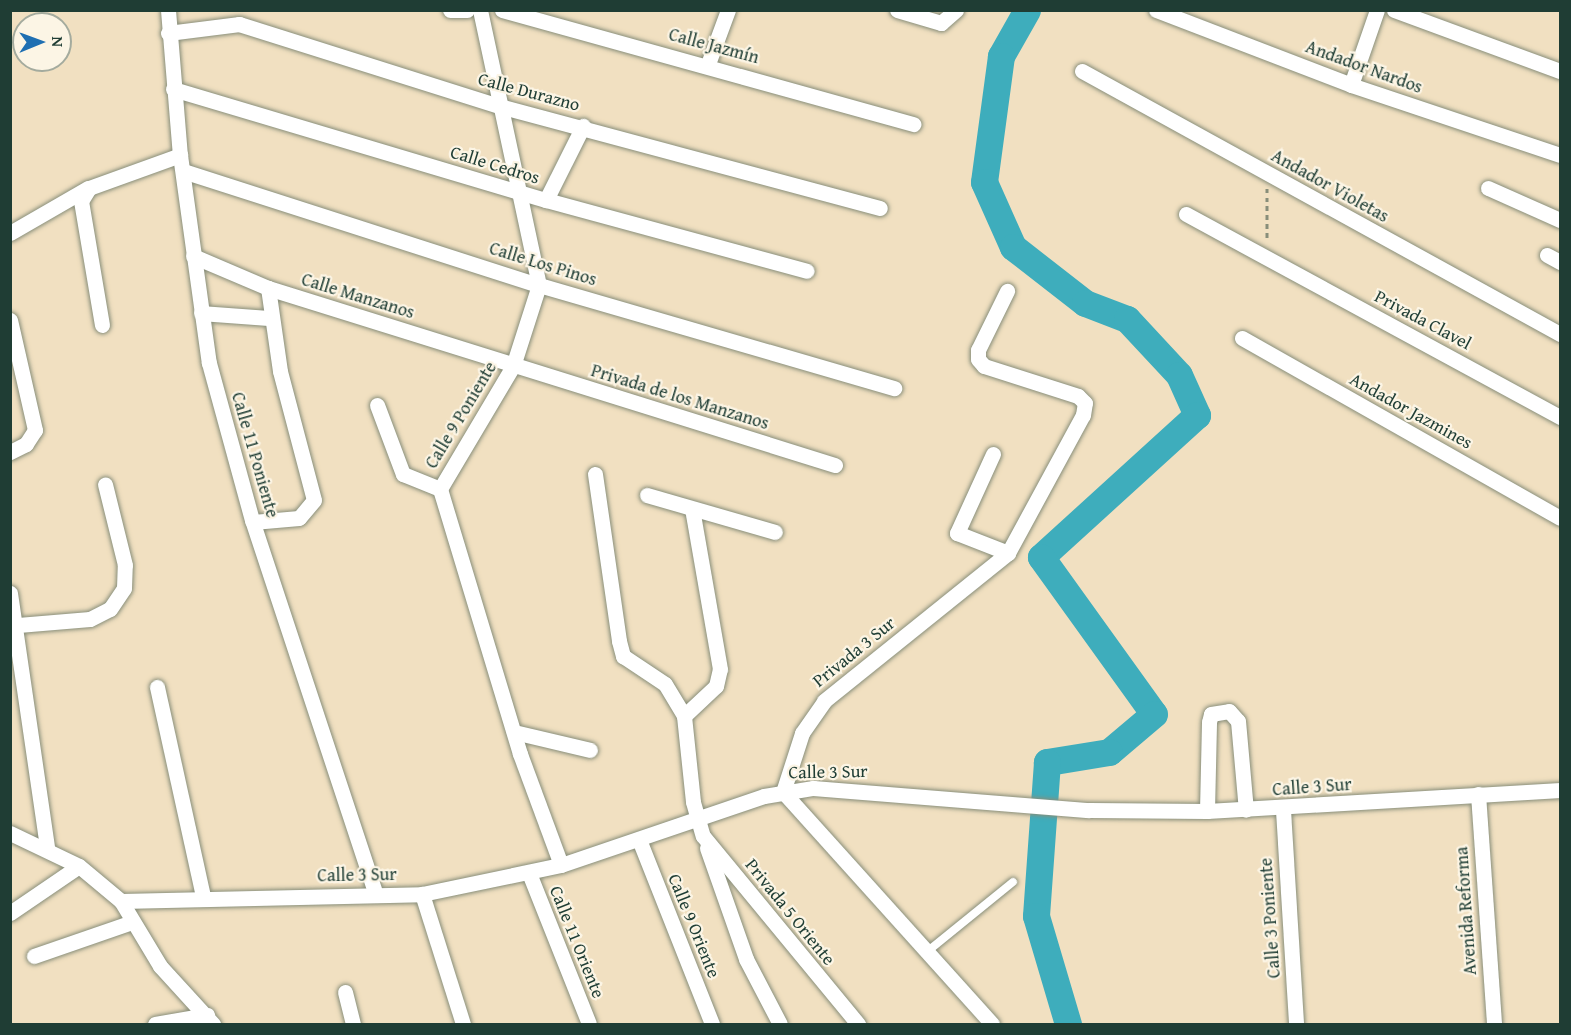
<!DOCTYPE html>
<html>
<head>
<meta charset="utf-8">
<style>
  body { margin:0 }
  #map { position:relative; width:1571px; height:1035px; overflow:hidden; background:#f1e0c1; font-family:"Gentium Book Plus",serif }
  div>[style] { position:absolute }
  .river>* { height:27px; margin:-13.5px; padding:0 13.5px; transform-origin:13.5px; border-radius:13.5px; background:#3eadbc }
  .path>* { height:3px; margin-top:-1.5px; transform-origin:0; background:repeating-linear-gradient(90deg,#888e7a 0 4.5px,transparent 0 9px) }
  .roads { filter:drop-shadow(0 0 2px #888e7a) drop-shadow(0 0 2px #888e7a) }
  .service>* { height:8px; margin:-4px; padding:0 4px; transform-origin:4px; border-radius:4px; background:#fff }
  .minor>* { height:15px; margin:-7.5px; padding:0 7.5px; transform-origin:7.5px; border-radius:7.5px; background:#fff }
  span { translate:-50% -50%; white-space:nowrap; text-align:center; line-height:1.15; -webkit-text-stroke:4.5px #fcf5e5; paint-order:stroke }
  .street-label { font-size:18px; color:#1f3d34 }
  .frame { position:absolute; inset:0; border:12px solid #1f3d34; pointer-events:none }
  .north { position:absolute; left:12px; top:12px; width:60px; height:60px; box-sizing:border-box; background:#fcf5e5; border:2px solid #a4ab9e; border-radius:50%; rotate:89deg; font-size:16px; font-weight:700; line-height:24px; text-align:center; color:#1f3d34 }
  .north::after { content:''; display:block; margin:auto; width:21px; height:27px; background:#1f6fb2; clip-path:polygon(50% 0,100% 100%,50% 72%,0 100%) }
</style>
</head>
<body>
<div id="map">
  <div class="river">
    <div style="left:1027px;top:10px;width:53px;rotate:119.5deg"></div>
    <div style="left:1001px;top:56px;width:127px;rotate:97.7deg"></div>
    <div style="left:984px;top:182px;width:71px;rotate:66deg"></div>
    <div style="left:1013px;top:247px;width:91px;rotate:37.9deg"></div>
    <div style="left:1085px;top:303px;width:45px;rotate:20.9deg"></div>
    <div style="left:1127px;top:319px;width:76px;rotate:47.1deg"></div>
    <div style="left:1179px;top:375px;width:44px;rotate:65.8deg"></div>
    <div style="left:1197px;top:415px;width:211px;rotate:137.7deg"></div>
    <div style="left:1041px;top:557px;width:193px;rotate:54.3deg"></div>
    <div style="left:1154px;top:714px;width:59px;rotate:139.8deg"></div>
    <div style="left:1109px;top:752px;width:63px;rotate:170.8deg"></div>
    <div style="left:1047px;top:762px;width:154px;rotate:94.1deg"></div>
    <div style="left:1036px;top:916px;width:113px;rotate:73.5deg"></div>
  </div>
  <div class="path">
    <div style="left:1267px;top:188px;width:53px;rotate:90deg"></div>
  </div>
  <div class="roads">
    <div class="service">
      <div style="left:929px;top:950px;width:108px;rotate:-39deg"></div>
    </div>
    <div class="minor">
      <div style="left:168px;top:10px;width:145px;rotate:85.3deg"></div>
      <div style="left:180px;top:155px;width:210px;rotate:82.1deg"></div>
      <div style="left:209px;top:363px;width:163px;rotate:74.7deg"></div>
      <div style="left:252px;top:520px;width:395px;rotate:71.7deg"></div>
      <div style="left:450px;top:10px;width:17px"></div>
      <div style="left:480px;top:10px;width:281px;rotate:77.9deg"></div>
      <div style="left:539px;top:285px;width:85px;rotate:107.8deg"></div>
      <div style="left:513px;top:366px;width:143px;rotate:120.7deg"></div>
      <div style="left:440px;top:489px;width:277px;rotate:73.2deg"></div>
      <div style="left:520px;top:754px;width:118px;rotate:69.7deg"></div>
      <div style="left:502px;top:10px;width:427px;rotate:15.5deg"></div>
      <div style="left:897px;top:10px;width:46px;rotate:16.5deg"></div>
      <div style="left:941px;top:23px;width:20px;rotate:-41deg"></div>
      <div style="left:1156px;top:10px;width:209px;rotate:21deg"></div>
      <div style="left:1351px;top:85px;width:220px;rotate:18.5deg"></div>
      <div style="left:1394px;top:10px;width:177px;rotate:20.2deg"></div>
      <div style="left:168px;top:33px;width:72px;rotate:-7.2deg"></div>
      <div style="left:239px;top:24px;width:277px;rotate:17.5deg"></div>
      <div style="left:503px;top:107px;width:390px;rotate:15deg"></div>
      <div style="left:708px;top:64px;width:58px;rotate:-69.7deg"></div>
      <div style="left:1082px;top:71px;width:546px;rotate:28.82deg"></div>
      <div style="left:1351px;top:85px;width:79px;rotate:-70.9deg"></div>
      <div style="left:173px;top:89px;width:389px;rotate:16.6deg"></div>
      <div style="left:546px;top:200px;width:270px;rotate:15.2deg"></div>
      <div style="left:183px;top:171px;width:374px;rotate:17.8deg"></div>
      <div style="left:539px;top:285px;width:370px;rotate:16.2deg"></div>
      <div style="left:1488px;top:188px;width:79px;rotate:24deg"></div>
      <div style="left:546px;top:200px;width:83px;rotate:-63.4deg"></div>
      <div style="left:1186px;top:214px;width:426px;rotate:28.5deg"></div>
      <div style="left:10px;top:233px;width:90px;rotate:-30deg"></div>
      <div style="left:1547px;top:255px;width:15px;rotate:28deg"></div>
      <div style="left:193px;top:256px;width:82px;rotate:23.1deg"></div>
      <div style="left:268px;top:288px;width:594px;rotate:17.34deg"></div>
      <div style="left:201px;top:313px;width:67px;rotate:4.3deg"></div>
      <div style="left:10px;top:320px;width:113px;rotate:77.2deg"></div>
      <div style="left:35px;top:430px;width:17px;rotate:123deg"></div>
      <div style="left:26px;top:444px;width:18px;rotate:153deg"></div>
      <div style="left:102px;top:325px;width:126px;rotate:-99.6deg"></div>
      <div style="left:81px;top:201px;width:15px;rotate:-58deg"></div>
      <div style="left:89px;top:188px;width:97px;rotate:-19.9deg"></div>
      <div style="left:1242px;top:338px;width:365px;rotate:29.5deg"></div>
      <div style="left:377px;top:405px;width:74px;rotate:69.4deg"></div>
      <div style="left:403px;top:474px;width:40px;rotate:22deg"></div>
      <div style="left:993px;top:454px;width:87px;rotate:114.5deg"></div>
      <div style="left:957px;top:533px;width:55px;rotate:21.4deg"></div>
      <div style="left:595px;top:474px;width:169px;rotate:81.8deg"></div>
      <div style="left:619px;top:641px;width:16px;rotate:75deg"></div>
      <div style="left:623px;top:656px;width:50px;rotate:33.7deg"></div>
      <div style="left:665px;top:684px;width:37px;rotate:59deg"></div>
      <div style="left:684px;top:716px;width:86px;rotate:84deg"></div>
      <div style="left:693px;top:802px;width:35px;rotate:74deg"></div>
      <div style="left:703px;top:836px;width:244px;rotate:50.5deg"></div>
      <div style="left:647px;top:495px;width:133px;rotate:16.1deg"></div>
      <div style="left:253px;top:522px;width:46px;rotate:-5deg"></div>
      <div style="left:299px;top:518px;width:23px;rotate:-50deg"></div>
      <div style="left:314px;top:500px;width:133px;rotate:-104.8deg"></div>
      <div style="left:280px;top:371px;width:84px;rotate:-98.2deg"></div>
      <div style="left:10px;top:593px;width:258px;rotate:81.7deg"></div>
      <div style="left:18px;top:625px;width:72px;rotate:-4.8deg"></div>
      <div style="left:90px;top:619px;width:22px;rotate:-27deg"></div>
      <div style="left:110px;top:609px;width:25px;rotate:-56deg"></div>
      <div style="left:124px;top:588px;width:23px;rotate:-88deg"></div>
      <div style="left:125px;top:565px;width:83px;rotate:-103.9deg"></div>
      <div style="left:157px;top:687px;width:214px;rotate:77.6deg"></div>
      <div style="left:684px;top:716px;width:44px;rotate:-43.2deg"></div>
      <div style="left:716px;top:686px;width:17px;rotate:-77deg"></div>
      <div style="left:720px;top:669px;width:162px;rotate:-99.9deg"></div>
      <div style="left:514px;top:732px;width:78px;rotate:13.3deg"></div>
      <div style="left:1478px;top:794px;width:231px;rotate:86deg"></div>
      <div style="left:1283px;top:810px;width:214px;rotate:86.5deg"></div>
      <div style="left:1207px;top:811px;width:89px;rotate:-88.7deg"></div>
      <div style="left:1209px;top:722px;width:8px;rotate:-76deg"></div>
      <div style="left:1211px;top:714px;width:18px;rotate:-9deg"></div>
      <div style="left:1229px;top:711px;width:13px;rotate:48deg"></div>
      <div style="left:1238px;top:721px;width:89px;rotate:84.9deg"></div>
      <div style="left:10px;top:833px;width:76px;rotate:25.6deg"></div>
      <div style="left:79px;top:866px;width:55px;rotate:39.8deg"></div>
      <div style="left:121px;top:901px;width:76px;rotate:59deg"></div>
      <div style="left:160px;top:966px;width:79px;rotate:47.6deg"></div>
      <div style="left:640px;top:842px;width:196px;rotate:68.4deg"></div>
      <div style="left:707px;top:848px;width:118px;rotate:70.6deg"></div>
      <div style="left:746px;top:959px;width:73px;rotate:62.4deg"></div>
      <div style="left:529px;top:873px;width:162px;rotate:68.3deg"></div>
      <div style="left:422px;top:894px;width:136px;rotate:72.5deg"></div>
      <div style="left:121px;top:901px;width:301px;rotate:-1.3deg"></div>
      <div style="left:422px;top:894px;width:142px;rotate:-11.8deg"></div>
      <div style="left:561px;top:865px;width:214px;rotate:-18.8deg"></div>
      <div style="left:764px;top:796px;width:50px;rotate:-9.3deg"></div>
      <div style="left:813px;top:788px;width:277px;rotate:4.6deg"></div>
      <div style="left:1089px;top:810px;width:118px;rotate:0.5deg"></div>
      <div style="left:1207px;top:811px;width:354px;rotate:-3.4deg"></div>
      <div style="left:10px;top:913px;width:83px;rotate:-34.3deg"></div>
      <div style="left:34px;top:956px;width:104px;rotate:-19.1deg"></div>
      <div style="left:345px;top:992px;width:33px;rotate:76deg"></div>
      <div style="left:155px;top:1024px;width:53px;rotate:-9.8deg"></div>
      <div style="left:992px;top:1024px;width:312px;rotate:-132deg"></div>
      <div style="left:783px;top:792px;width:62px;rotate:-72.1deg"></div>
      <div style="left:802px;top:733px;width:39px;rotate:-55deg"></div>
      <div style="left:824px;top:701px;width:236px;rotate:-38.8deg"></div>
      <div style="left:1008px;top:553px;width:157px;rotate:-61.5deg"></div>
      <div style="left:1083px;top:415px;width:12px;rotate:-81deg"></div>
      <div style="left:1085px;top:403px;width:10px;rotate:-135deg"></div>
      <div style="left:1078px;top:396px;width:99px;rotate:-162.3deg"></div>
      <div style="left:984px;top:366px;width:9px;rotate:-131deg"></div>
      <div style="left:978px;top:359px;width:9px;rotate:-90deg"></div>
      <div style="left:978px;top:350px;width:66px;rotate:-63.8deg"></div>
    </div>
  </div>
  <div class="street-label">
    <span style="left:714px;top:46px;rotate:15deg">Calle Jazmín</span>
    <span style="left:1364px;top:67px;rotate:20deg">Andador Nardos</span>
    <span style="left:529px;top:92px;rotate:15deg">Calle Durazno</span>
    <span style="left:495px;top:165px;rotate:17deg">Calle Cedros</span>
    <span style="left:1330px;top:186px;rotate:29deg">Andador Violetas</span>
    <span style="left:543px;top:264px;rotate:17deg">Calle Los Pinos</span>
    <span style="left:358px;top:296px;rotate:17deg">Calle Manzanos</span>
    <span style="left:1423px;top:320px;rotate:28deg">Privada Clavel</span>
    <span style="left:680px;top:397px;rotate:17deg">Privada de los Manzanos</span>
    <span style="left:1411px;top:411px;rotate:29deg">Andador Jazmines</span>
    <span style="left:461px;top:415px;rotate:-59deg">Calle 9 Poniente</span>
    <span style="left:255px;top:455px;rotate:74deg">Calle 11 Poniente</span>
    <span style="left:854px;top:652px;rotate:-39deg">Privada 3 Sur</span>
    <span style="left:828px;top:772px;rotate:-1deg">Calle 3 Sur</span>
    <span style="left:1312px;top:787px;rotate:-4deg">Calle 3 Sur</span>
    <span style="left:357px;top:875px;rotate:-1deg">Calle 3 Sur</span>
    <span style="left:1466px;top:911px;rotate:-94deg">Avenida Reforma</span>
    <span style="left:790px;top:912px;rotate:51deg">Privada 5 Oriente</span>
    <span style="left:1270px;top:918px;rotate:-94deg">Calle 3 Poniente</span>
    <span style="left:694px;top:926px;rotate:68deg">Calle 9 Oriente</span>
    <span style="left:577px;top:942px;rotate:68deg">Calle 11 Oriente</span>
  </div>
  <div class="frame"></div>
  <div class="north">N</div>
</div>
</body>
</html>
